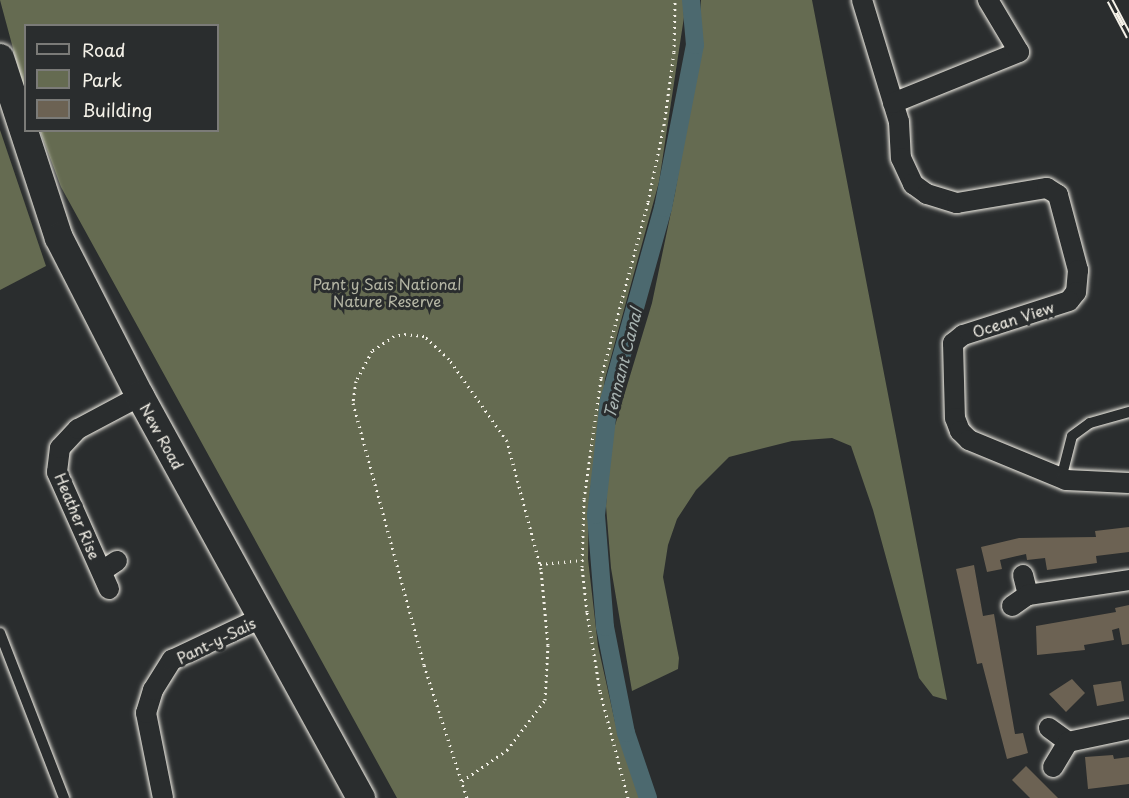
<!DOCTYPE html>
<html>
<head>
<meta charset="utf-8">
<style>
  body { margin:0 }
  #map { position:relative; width:1129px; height:798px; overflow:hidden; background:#2a2d2e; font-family:"Playpen Sans",sans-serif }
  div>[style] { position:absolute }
  .green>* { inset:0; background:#656b51 }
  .canal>* { height:18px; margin:-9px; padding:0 9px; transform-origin:9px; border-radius:9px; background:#4c696f }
  .building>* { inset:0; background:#6c6253 }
  .path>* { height:3px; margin-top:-1.5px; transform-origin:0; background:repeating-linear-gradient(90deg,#f4f1e8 0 1.5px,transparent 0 6px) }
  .roads { filter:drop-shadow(0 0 2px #f4f1e8) drop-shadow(0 0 2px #f4f1e8) }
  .service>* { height:10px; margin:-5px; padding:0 5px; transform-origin:5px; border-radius:5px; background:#2a2d2e }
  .minor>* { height:20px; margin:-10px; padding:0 10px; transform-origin:10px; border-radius:10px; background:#2a2d2e }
  .secondary>* { height:28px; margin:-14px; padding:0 14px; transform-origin:14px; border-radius:14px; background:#2a2d2e }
  .rail>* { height:7px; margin-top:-3.5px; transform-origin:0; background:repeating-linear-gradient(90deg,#2a2d2e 0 14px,#f4f1e8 0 28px); box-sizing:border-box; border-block:2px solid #f4f1e8 }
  span { translate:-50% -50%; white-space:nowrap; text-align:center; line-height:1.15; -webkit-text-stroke:6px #2a2d2e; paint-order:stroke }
  .park-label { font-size:15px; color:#b4b5a4 }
  .street-label { font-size:15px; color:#f4f1e8 }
  .water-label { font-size:16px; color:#a8b4b2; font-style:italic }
  .legend { position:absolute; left:24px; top:24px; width:195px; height:108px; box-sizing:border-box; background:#2a2d2e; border:2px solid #7b7b78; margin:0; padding:8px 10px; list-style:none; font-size:18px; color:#f4f1e8 }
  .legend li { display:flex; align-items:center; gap:12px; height:30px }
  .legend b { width:30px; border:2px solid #7b7b78 }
</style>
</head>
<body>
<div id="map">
  <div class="green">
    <div style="clip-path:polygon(0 0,683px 0,684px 17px,659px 182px,605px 379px,589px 500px,588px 559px,598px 646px,615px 722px,640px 798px,397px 798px,61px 187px,40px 131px,218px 130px,218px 26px,26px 26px,25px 93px)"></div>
    <div style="clip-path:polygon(701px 0,812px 0,947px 700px,933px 696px,919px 678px,873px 510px,851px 446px,832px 438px,792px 441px,729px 457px,696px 490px,677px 519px,668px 545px,663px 577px,679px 658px,678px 669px,632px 691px,611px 568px,606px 506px,610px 442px,652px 303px,675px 193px,698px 55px)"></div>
    <div style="clip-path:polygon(0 130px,46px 266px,0 290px)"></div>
  </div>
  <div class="canal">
    <div style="left:648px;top:798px;width:69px;rotate:-108.7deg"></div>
    <div style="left:626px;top:733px;width:108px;rotate:-101.2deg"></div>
    <div style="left:605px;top:627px;width:112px;rotate:-94.6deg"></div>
    <div style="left:596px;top:515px;width:115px;rotate:-83.5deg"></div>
    <div style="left:609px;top:401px;width:200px;rotate:-74.4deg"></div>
    <div style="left:663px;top:208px;width:166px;rotate:-78.9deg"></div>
    <div style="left:695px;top:45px;width:45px;rotate:-95.1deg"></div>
  </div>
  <div class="building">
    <div style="clip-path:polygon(1129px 527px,1129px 552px,1096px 556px,1097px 563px,1047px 570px,1045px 558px,1027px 560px,1026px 554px,1000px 560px,1002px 569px,987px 572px,981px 547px,1019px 538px,1096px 537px,1095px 531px)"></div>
    <div style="clip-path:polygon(974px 565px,983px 616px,994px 614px,1015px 734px,1023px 733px,1028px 753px,1007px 759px,982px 663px,977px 664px,956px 569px)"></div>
    <div style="clip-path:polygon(1129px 605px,1129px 644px,1122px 645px,1119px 628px,1112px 630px,1114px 640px,1084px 645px,1085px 650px,1037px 655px,1036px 626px,1116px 612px,1115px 608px)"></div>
    <div style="clip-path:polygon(1072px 679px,1085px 693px,1066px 712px,1049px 694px)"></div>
    <div style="clip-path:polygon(1121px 681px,1124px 701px,1097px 706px,1093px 685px)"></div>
    <div style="clip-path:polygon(1113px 755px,1114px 759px,1129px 757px,1129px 784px,1088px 789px,1085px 757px)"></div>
    <div style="clip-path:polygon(1026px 766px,1058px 798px,1030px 798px,1012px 780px)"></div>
  </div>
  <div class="path">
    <div style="left:540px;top:564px;width:43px;rotate:-5.3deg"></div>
    <div style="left:462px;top:781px;width:55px;rotate:-34.6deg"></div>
    <div style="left:507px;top:750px;width:63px;rotate:-52.8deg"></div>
    <div style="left:545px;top:700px;width:55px;rotate:-86.9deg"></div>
    <div style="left:548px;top:645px;width:76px;rotate:-95.3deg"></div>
    <div style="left:541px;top:569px;width:132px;rotate:-104.9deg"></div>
    <div style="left:507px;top:441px;width:100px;rotate:-125.3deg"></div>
    <div style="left:449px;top:359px;width:34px;rotate:-137deg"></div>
    <div style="left:424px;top:336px;width:18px;rotate:-174deg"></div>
    <div style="left:406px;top:334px;width:12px;rotate:171deg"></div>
    <div style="left:394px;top:336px;width:27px;rotate:146deg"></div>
    <div style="left:372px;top:351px;width:34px;rotate:118deg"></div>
    <div style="left:356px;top:381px;width:22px;rotate:98deg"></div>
    <div style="left:353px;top:403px;width:271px;rotate:74.8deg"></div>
    <div style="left:424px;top:665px;width:140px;rotate:72.1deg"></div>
    <div style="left:628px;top:798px;width:111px;rotate:-104.7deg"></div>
    <div style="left:600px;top:691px;width:80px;rotate:-99.3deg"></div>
    <div style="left:587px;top:612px;width:45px;rotate:-96.3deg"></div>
    <div style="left:582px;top:567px;width:68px;rotate:-88.3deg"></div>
    <div style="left:584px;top:499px;width:122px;rotate:-82deg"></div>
    <div style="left:601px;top:378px;width:182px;rotate:-75deg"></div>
    <div style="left:648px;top:202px;width:79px;rotate:-78.3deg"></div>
    <div style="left:664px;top:125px;width:74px;rotate:-82.2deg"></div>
    <div style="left:674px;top:52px;width:52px;rotate:-88.9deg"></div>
  </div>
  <div class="roads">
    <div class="service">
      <div style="left:1061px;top:479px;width:44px;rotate:-75.7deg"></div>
      <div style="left:1072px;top:436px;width:22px;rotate:-36deg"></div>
      <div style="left:1090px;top:423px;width:41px;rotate:-15.8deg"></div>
      <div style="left:0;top:633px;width:177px;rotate:68.8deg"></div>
    </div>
    <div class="minor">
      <div style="left:862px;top:0;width:127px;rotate:73.1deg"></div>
      <div style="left:899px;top:122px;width:36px;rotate:87deg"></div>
      <div style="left:901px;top:158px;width:29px;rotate:65deg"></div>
      <div style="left:913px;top:184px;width:17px;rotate:36deg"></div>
      <div style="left:927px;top:194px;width:31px;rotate:17deg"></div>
      <div style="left:957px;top:203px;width:91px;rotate:-9.5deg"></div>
      <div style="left:1047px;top:188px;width:13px;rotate:32deg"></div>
      <div style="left:1058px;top:195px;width:78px;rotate:75.1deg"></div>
      <div style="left:1078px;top:270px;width:22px;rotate:95deg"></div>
      <div style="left:1076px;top:292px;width:11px;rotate:128deg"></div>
      <div style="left:1069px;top:301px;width:111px;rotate:162.2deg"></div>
      <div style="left:963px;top:335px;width:13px;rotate:141deg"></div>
      <div style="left:953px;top:343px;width:75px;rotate:88.5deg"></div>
      <div style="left:955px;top:418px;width:14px;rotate:69deg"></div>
      <div style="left:960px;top:431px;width:13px;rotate:45deg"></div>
      <div style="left:969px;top:440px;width:105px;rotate:22.4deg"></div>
      <div style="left:1066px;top:480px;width:63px;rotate:2.7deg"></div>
      <div style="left:893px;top:103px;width:136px;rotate:-22deg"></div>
      <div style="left:1019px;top:52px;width:61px;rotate:-120.8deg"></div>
      <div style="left:102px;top:571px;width:18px;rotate:-34deg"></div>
      <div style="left:1023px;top:575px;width:21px;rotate:76deg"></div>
      <div style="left:109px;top:589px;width:128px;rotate:-114deg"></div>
      <div style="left:57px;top:472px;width:24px;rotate:-83deg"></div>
      <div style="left:60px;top:448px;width:26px;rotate:-47deg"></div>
      <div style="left:78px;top:429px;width:70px;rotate:-28deg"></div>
      <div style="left:1012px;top:606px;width:19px;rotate:-35deg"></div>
      <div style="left:1028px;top:595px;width:102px;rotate:-8.4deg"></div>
      <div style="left:1049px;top:728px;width:24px;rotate:36deg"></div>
      <div style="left:1053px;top:767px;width:29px;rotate:-59deg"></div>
      <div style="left:1068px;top:742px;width:62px;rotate:-12deg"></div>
      <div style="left:163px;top:798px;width:87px;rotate:-101.3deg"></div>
      <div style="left:146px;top:713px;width:24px;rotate:-73deg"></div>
      <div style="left:153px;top:690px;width:36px;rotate:-58deg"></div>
      <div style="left:172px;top:660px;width:98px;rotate:-25.3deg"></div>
    </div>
    <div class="secondary">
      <div style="left:0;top:58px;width:189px;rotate:71.9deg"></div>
      <div style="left:59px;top:238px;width:178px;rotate:62.9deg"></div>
      <div style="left:140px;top:396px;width:459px;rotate:61.2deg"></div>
    </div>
  </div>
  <div class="rail">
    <div style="left:1110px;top:0;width:41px;rotate:62.2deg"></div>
  </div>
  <div class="park-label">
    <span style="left:387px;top:292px">Pant y Sais National<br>Nature Reserve</span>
  </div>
  <div class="street-label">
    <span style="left:1013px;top:319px;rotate:-18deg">Ocean View</span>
    <span style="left:162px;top:436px;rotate:61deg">New Road</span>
    <span style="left:78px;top:516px;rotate:67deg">Heather Rise</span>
    <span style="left:216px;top:640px;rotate:-26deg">Pant-y-Sais</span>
  </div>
  <div class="water-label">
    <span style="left:622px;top:363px;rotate:-76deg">Tennant Canal</span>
  </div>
  <ul class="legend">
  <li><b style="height:8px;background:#2a2d2e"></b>Road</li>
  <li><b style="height:16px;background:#656b51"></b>Park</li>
  <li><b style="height:16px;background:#6c6253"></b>Building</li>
  </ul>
</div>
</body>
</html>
